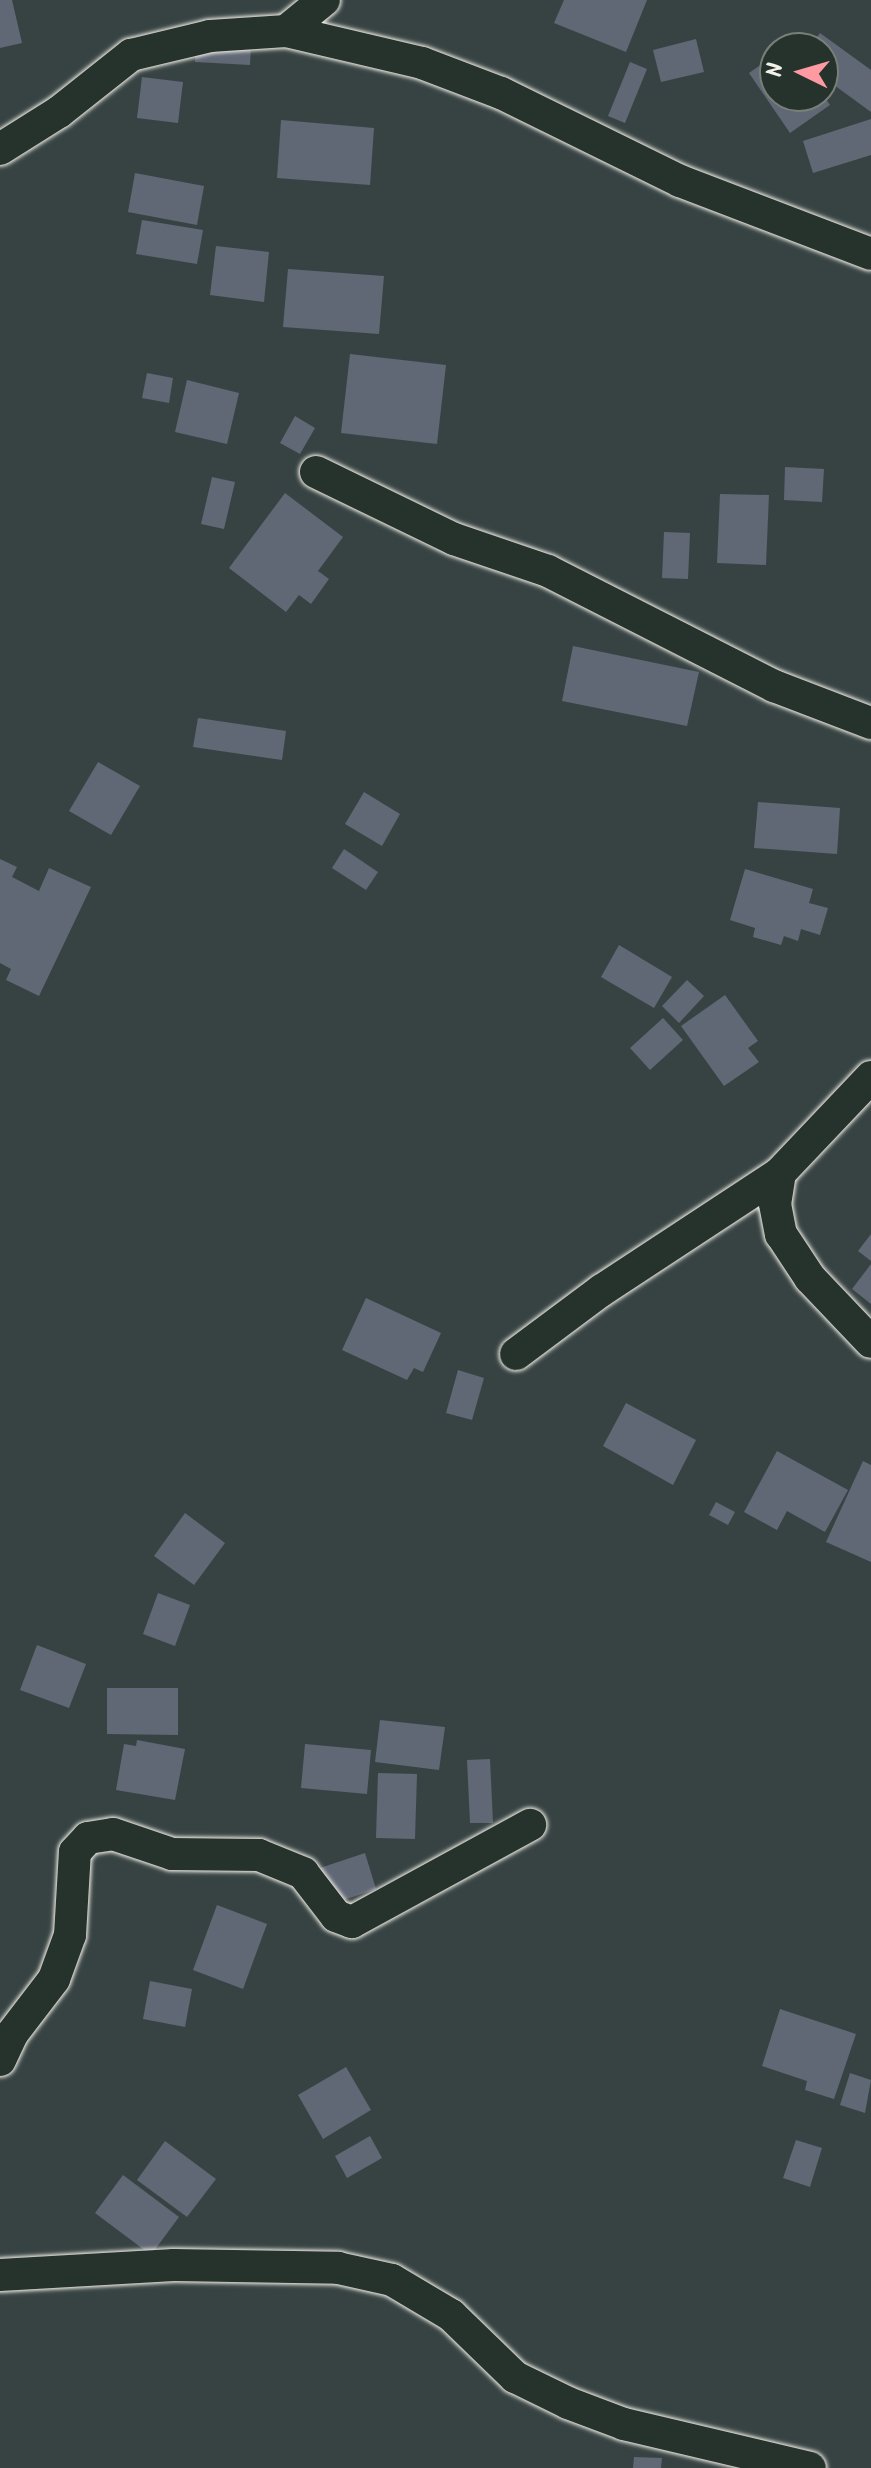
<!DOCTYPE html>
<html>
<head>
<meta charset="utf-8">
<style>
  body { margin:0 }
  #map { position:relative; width:871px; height:2468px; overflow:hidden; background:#374343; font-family:Kalam,sans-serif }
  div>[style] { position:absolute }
  .building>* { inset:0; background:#606775 }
  .roads { filter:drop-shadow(0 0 2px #f4f1e8) drop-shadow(0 0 2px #f4f1e8) }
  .street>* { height:32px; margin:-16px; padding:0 16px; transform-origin:16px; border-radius:16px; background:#26332d }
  span { translate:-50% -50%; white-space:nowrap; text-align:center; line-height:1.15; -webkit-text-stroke:7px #26332d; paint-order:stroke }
  .north { position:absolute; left:759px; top:32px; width:80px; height:80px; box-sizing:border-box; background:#26332d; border:2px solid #787f78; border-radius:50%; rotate:275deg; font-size:22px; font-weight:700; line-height:32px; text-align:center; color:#f4f1e8 }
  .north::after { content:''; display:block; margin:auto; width:28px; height:36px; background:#ff9aa2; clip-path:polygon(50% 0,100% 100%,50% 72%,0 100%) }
</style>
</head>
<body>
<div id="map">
  <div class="building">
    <div style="clip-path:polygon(0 0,12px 0,22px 43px,0 48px)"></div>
    <div style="clip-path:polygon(564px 0,647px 0,626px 52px,554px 23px)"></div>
    <div style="clip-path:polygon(820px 33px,871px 70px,871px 112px,823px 77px,823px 48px,809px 48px)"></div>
    <div style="clip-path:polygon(696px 39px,704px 72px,661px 82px,653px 50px)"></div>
    <div style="clip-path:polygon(196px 42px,251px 45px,250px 65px,195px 62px)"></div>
    <div style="clip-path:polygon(775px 55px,775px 96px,824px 96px,830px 105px,790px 133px,749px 73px)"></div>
    <div style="clip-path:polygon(630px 62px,647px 69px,625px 123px,608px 116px)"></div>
    <div style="clip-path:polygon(142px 77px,183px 82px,178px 123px,137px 118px)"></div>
    <div style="clip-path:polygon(871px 119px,871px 155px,813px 173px,803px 141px)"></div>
    <div style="clip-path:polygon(281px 120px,374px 128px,370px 185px,277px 178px)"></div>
    <div style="clip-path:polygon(135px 173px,204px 186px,197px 225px,128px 212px)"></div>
    <div style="clip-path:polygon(142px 220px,203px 230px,197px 264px,136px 254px)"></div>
    <div style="clip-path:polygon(216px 246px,269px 252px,264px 302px,210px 295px)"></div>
    <div style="clip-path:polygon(288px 269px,384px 276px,379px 334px,283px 327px)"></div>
    <div style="clip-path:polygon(350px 354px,446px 365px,437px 444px,341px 433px)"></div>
    <div style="clip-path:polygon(147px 373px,173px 378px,169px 403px,142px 398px)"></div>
    <div style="clip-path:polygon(187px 380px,239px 393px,227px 444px,175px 432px)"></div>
    <div style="clip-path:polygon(295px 416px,315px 428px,300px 454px,280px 443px)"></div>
    <div style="clip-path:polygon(785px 467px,824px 469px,822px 502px,784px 500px)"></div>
    <div style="clip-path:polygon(212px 477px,235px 482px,224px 529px,201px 524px)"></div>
    <div style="clip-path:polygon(285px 493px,343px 537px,318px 571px,329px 579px,311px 604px,299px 595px,286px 612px,229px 568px)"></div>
    <div style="clip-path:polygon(720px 494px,769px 495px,766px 565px,717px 563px)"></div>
    <div style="clip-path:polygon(664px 532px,690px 533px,688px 579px,662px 578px)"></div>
    <div style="clip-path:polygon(573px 646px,699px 672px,687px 726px,562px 701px)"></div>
    <div style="clip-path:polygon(198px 718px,286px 731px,282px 760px,193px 747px)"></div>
    <div style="clip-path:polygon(98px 762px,140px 786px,111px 835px,69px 811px)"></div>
    <div style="clip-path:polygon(364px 792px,400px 814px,382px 846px,345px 824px)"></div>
    <div style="clip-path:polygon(758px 802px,840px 808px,837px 854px,754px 848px)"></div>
    <div style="clip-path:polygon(344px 849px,378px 872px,366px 890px,332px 868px)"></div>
    <div style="clip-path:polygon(0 859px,17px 867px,12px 877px,39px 891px,49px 868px,91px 887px,39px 996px,6px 980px,11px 969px,0 963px)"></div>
    <div style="clip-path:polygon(745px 869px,813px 889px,809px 903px,828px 908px,820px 935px,801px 929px,798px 941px,784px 936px,781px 945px,753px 937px,755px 928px,730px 920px)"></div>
    <div style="clip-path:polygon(619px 945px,672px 977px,654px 1008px,601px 977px)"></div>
    <div style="clip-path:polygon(687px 980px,704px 996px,679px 1023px,662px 1006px)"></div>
    <div style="clip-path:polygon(725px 995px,758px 1041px,748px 1048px,759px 1062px,724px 1086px,681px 1026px)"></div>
    <div style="clip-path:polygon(663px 1018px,683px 1040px,650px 1070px,630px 1048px)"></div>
    <div style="clip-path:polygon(871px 1234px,871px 1261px,858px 1251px)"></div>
    <div style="clip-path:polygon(871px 1264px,871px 1304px,852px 1289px)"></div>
    <div style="clip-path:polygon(366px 1298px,441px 1333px,423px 1372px,414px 1368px,407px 1380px,342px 1350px)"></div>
    <div style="clip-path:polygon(458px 1370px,484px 1378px,472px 1420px,446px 1413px)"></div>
    <div style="clip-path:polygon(626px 1403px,696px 1440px,673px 1485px,603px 1446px)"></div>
    <div style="clip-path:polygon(777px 1451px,848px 1490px,825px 1532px,787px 1511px,777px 1530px,744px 1512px)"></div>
    <div style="clip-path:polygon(863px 1461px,871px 1465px,871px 1562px,826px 1542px)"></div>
    <div style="clip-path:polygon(716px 1502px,735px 1512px,728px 1525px,709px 1515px)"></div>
    <div style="clip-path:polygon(185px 1513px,225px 1543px,194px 1585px,154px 1556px)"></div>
    <div style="clip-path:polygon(158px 1593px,190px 1605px,175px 1646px,143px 1634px)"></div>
    <div style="clip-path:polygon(37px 1645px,86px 1664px,69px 1708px,20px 1690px)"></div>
    <div style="clip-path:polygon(107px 1688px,178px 1688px,178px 1735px,107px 1734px)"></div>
    <div style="clip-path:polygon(380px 1720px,445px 1727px,439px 1770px,375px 1762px)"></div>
    <div style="clip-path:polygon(137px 1740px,185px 1749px,175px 1800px,116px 1790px,124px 1744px,136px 1746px)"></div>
    <div style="clip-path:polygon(305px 1744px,371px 1750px,367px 1794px,301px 1788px)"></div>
    <div style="clip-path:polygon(490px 1759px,493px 1823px,470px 1823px,467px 1760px)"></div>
    <div style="clip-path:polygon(378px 1773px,417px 1774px,415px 1839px,376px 1838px)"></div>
    <div style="clip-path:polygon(365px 1853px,376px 1889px,332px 1904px,320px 1868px)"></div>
    <div style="clip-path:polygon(217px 1905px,267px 1924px,243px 1989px,193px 1970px)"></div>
    <div style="clip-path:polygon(150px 1981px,192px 1989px,185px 2027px,143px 2019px)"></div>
    <div style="clip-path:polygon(780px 2009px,856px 2034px,834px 2099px,805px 2090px,807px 2081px,762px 2066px)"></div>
    <div style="clip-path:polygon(346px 2067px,371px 2110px,323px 2139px,298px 2095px)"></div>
    <div style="clip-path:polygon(850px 2073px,871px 2080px,865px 2113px,840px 2105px)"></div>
    <div style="clip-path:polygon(370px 2136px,382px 2158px,347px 2178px,335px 2156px)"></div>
    <div style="clip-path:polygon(796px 2140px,822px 2148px,810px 2187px,783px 2178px)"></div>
    <div style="clip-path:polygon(165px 2141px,216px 2179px,187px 2217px,137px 2180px)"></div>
    <div style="clip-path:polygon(123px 2175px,179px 2217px,151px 2255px,95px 2213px)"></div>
    <div style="clip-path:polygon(634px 2457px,662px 2458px,661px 2468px,633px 2468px)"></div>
  </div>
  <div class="roads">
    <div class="street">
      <div style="left:286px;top:31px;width:49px;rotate:-39.2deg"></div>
      <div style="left:0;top:149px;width:70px;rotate:-32.1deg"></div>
      <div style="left:59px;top:112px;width:92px;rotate:-38.4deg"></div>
      <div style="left:131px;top:55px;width:81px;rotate:-13.5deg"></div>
      <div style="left:210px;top:36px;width:76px;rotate:-3.8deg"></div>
      <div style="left:286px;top:31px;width:140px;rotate:13.2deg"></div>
      <div style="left:422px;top:63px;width:85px;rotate:20.8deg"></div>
      <div style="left:501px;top:93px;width:199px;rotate:26.2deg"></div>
      <div style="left:680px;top:181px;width:204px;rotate:20.9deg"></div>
      <div style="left:316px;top:472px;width:153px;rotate:25.9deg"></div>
      <div style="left:454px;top:539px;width:99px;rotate:18.8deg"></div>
      <div style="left:548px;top:571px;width:254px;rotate:27deg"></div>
      <div style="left:774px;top:686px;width:104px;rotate:20.9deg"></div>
      <div style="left:871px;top:1077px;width:132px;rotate:133.5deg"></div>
      <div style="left:780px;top:1173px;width:31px;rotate:99deg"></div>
      <div style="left:775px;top:1204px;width:31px;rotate:79deg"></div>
      <div style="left:781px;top:1234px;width:53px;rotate:56.6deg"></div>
      <div style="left:810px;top:1278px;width:88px;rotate:46.4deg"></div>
      <div style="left:516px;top:1354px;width:107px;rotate:-36.7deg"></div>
      <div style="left:602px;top:1290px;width:213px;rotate:-33.3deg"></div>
      <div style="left:0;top:2060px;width:29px;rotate:-65deg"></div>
      <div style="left:12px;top:2034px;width:69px;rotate:-52.6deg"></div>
      <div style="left:54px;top:1979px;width:47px;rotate:-70deg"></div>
      <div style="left:70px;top:1935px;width:83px;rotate:-86.6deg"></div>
      <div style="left:75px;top:1852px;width:19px;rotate:-47deg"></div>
      <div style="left:88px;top:1838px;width:25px;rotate:-9deg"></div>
      <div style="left:113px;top:1834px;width:62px;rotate:18.7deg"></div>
      <div style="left:172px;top:1854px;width:87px;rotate:0.7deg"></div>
      <div style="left:259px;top:1855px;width:48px;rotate:22.2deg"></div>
      <div style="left:303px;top:1873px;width:54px;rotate:52.5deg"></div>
      <div style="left:336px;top:1916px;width:17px;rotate:21deg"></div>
      <div style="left:352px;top:1922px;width:203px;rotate:-28.6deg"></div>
      <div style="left:0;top:2275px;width:174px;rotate:-3.3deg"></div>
      <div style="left:174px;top:2265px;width:164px;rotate:1deg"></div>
      <div style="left:338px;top:2268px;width:55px;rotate:12.5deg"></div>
      <div style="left:392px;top:2280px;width:69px;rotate:30.7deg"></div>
      <div style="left:451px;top:2315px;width:89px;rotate:44.1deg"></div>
      <div style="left:515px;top:2377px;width:59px;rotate:26.1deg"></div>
      <div style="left:568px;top:2403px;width:60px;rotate:20.6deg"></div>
      <div style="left:624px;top:2424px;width:191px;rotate:13.3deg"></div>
    </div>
  </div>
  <div class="north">N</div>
</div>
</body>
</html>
